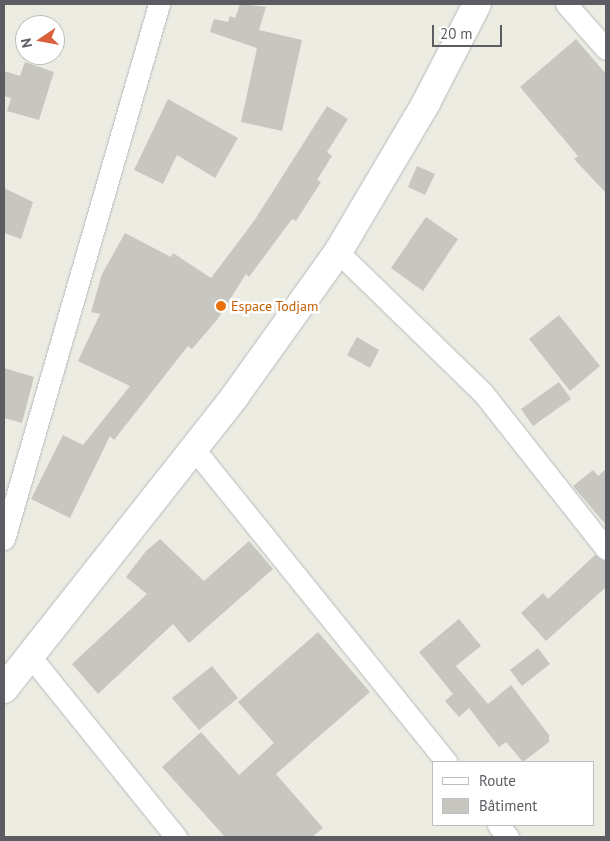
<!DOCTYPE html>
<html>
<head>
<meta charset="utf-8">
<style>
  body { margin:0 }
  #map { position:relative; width:610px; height:841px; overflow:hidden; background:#ecece3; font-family:"PT Sans",sans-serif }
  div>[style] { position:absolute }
  .building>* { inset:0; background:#c8c6c0 }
  .roads { filter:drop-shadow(0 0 1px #b8b9be) drop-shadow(0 0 1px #b8b9be) }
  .street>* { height:21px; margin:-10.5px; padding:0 10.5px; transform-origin:10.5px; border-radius:10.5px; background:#fff }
  .secondary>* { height:28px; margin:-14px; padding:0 14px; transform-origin:14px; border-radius:14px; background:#fff }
  .dots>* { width:14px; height:14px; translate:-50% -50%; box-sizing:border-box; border:2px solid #fff; border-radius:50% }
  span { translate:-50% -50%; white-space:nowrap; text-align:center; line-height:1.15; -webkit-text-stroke:5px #fff; paint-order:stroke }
  .food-label { font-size:14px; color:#c56008 }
  .left { translate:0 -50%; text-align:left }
  .frame { position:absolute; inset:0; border:5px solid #5b5d62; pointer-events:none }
  .legend { position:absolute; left:432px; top:761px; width:162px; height:65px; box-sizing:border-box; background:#fff; border:1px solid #bdbec0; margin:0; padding:6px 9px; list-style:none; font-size:15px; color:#5b5d62 }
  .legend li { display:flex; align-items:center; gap:10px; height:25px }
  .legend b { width:25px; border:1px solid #bdbec0 }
  .north { position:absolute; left:15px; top:15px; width:50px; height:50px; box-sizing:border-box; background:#fff; border:1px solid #bdbec0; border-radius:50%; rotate:258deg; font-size:14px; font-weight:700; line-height:20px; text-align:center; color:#5b5d62 }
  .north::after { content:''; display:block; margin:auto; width:18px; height:22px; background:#d9623c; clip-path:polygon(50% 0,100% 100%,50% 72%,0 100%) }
  .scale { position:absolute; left:432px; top:25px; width:70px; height:22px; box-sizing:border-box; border:2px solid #5b5d62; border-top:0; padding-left:6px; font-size:15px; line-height:18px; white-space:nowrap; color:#5b5d62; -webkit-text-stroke:4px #fff; paint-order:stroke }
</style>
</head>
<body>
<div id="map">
  <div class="building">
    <div style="clip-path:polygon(240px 4px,266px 7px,259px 30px,302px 40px,282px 131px,241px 122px,257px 48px,210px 32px,214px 19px,228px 22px,230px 16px,235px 18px)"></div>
    <div style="clip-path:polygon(576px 39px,606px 74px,606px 193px,574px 159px,578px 156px,520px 87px)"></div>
    <div style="clip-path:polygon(25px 62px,54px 72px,39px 120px,7px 111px,11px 98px,4px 96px,4px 71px,20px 76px)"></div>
    <div style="clip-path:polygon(168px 99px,238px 138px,215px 178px,177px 155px,163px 184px,134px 170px)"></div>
    <div style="clip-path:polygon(327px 106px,348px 119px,327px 152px,332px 156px,317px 180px,321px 182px,296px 221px,292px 219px,249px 277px,246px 274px,217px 320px,192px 349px,188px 346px,114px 440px,110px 436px,70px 518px,31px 499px,63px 435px,83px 445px,130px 386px,78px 361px,100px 314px,91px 312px,102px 274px,125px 233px,171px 257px,173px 253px,211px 278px,254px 221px)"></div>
    <div style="clip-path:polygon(417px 166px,435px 174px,425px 195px,408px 187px)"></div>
    <div style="clip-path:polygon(4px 188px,33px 202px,21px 239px,4px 233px)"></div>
    <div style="clip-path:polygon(426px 217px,458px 239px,423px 291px,391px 268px)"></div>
    <div style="clip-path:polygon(559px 315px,600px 366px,570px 391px,529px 339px)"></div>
    <div style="clip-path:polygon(357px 337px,379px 350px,370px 368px,347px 355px)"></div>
    <div style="clip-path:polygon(4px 368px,34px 377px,22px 423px,4px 418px)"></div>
    <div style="clip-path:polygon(559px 382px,571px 399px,533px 426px,521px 409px)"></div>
    <div style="clip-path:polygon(606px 469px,606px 525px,573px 486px,593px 470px,598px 476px)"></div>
    <div style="clip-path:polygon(160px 539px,204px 581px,249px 541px,273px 569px,189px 643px,173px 624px,98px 694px,72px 664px,147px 594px,126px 577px,146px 551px)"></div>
    <div style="clip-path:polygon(595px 555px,606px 561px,606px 587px,546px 641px,521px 613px,543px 593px,548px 599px)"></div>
    <div style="clip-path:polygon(459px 619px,481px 646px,456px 666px,488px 704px,511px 685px,549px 735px,549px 742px,523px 762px,506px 742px,499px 747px,469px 708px,459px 717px,445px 701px,453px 694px,419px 652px)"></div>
    <div style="clip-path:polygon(318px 632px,370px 692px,276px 774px,323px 828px,312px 837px,225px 837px,162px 767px,201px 732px,239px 775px,274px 743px,238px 702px)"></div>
    <div style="clip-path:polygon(538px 648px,550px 664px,522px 686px,510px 670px)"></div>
    <div style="clip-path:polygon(212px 666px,238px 698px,199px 730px,172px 698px)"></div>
  </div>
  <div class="roads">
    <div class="street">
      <div style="left:566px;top:4px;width:60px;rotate:48.4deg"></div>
      <div style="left:338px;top:252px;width:202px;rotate:44.2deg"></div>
      <div style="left:483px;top:393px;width:199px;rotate:51.7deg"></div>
      <div style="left:194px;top:449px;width:402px;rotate:51.1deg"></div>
      <div style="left:4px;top:539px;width:557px;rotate:-73.84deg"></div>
      <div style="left:30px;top:656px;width:233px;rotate:51.1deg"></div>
      <div style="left:498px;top:825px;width:16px;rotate:50deg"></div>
    </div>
    <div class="secondary">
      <div style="left:4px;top:689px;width:373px;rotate:-51.7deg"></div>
      <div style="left:235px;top:396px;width:177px;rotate:-54.4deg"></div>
      <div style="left:338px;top:252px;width:173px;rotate:-59.4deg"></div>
      <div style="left:426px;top:103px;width:111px;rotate:-62.7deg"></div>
    </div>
  </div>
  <div class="dots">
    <div style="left:221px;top:306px;background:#e8710a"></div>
  </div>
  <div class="food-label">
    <span class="left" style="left:231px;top:306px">Espace Todjam</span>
  </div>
  <div class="frame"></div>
  <ul class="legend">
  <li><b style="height:6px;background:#fff"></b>Route</li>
  <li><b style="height:14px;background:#c8c6c0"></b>Bâtiment</li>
  </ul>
  <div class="north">N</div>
  <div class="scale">20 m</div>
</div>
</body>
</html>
